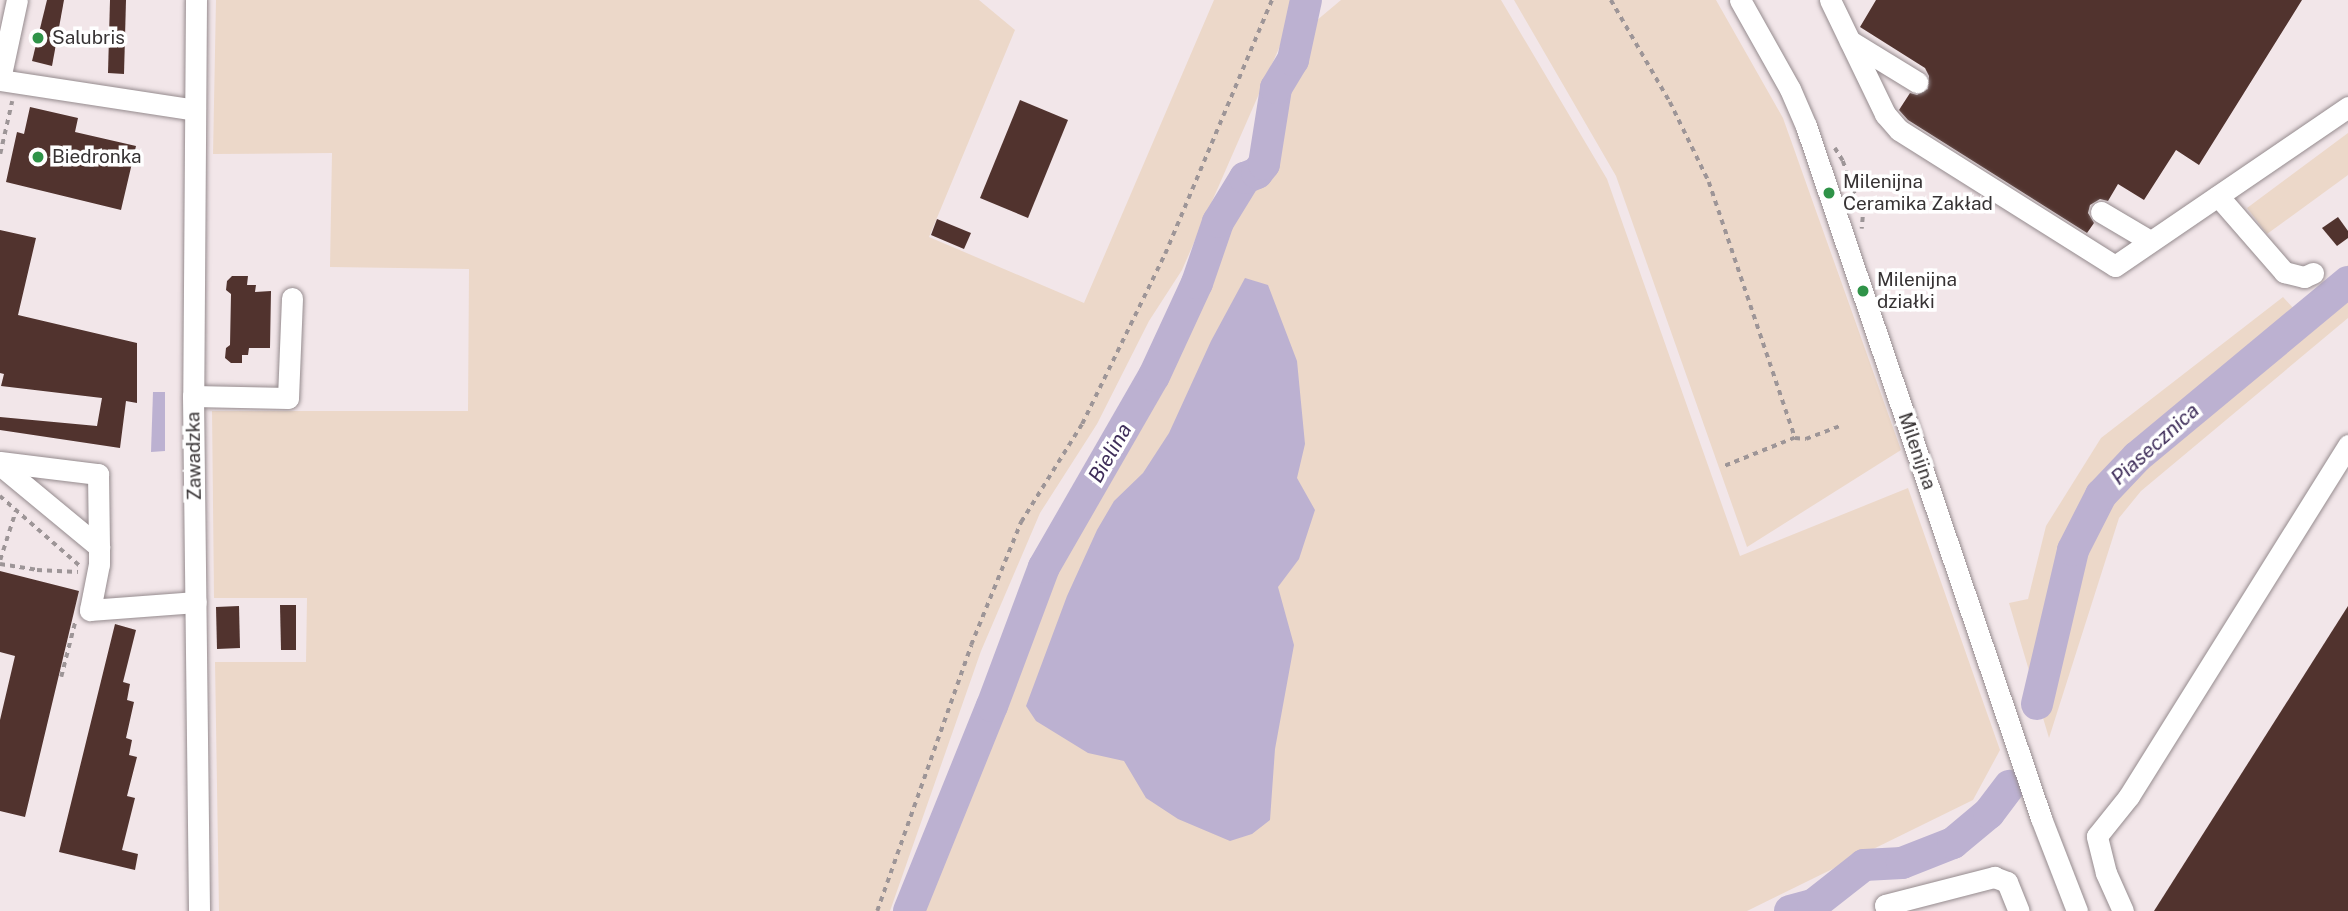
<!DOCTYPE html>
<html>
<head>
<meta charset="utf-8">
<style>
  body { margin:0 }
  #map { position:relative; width:2348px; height:911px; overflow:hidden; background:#f2e6e9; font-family:"Public Sans",sans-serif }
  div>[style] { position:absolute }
  .green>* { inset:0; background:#ecd8c9 }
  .water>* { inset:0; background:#bcb1d1 }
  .river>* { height:32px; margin:-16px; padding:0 16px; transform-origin:16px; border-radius:16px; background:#bcb1d1 }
  .building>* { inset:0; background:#51332e }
  .path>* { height:3.5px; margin-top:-1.75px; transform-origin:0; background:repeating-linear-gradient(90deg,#9d9597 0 5px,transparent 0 10px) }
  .roads { filter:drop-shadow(0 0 2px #958b8e) drop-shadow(0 0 2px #958b8e) }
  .minor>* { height:21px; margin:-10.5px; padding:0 10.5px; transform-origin:10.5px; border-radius:10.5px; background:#fff }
  .dots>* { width:19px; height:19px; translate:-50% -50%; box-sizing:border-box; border:4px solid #fff; border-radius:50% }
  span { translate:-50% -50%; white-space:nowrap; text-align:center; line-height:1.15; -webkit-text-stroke:7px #fff; paint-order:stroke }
  .poi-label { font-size:19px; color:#373334 }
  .left { translate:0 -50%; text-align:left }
  .street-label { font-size:19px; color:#373334 }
  .water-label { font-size:21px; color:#3f2e5a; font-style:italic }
</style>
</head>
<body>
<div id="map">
  <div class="green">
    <div style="clip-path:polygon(216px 0,979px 0,1015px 30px,929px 237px,1084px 303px,1214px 0,1300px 0,1182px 270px,1149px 321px,1097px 424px,1040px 513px,981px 651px,890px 911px,219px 911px,215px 662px,306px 662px,307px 598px,214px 598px,212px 411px,468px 411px,469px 269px,330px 267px,332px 153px,213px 154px)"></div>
    <div style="clip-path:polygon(1341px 0,1501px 0,1607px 179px,1740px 556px,1908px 488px,2000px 750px,1973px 800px,1747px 911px,912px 911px,1050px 570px,1161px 378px,1316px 21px)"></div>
    <div style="clip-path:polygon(1514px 0,1716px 0,1783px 118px,1901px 450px,1747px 547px,1616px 176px)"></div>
    <div style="clip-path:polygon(2348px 133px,2348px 175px,2267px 234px,2247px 208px)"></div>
    <div style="clip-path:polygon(2348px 265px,2348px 318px,2141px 491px,2119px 518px,2049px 738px,2009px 603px,2028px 599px,2046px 526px,2101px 438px,2283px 297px,2294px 309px)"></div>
  </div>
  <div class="water">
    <div style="clip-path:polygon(1245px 278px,1268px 285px,1297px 361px,1305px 444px,1297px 478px,1315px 510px,1299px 559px,1278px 587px,1294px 645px,1275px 749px,1270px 820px,1252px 834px,1230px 841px,1178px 819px,1146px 798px,1124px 761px,1088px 753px,1036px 721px,1026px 706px,1067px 596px,1097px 530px,1114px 501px,1143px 473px,1169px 433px,1211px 341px)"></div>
    <div style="clip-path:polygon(153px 392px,165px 392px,165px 451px,151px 452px)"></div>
  </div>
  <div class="river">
    <div style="left:2037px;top:704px;width:158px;rotate:-76.8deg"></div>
    <div style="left:2073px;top:550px;width:62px;rotate:-63deg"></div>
    <div style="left:2101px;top:495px;width:52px;rotate:-46.5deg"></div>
    <div style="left:2137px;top:457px;width:274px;rotate:-39.7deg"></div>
    <div style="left:909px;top:911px;width:221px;rotate:-68deg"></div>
    <div style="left:992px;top:706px;width:148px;rotate:-69.5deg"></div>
    <div style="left:1044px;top:567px;width:220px;rotate:-60.1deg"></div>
    <div style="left:1154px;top:376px;width:102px;rotate:-65.2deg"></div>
    <div style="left:1197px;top:283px;width:65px;rotate:-71deg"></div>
    <div style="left:1218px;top:222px;width:52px;rotate:-58.5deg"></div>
    <div style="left:1245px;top:178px;width:13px;rotate:-23deg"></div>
    <div style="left:1257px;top:173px;width:11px;rotate:-52deg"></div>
    <div style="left:1264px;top:164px;width:77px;rotate:-81deg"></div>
    <div style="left:1276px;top:88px;width:33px;rotate:-59deg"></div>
    <div style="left:1293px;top:60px;width:61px;rotate:-77.8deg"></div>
    <div style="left:1790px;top:911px;width:24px;rotate:-15deg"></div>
    <div style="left:1813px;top:905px;width:65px;rotate:-38.1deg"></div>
    <div style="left:1864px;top:865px;width:38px;rotate:-3deg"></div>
    <div style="left:1902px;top:863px;width:55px;rotate:-21.4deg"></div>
    <div style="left:1953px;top:843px;width:47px;rotate:-39.8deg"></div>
    <div style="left:1989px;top:813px;width:34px;rotate:-53deg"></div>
  </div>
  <div class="building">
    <div style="clip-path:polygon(47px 0,64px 0,52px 66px,32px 61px)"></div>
    <div style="clip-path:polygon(110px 0,126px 0,124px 74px,108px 73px)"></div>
    <div style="clip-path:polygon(1876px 0,2302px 0,2199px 165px,2176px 150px,2144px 200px,2118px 184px,2108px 201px,2100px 199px,2090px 205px,2088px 213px,2094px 223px,2087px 233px,1908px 120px,1899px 110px,1910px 93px,1917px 95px,1928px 89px,1929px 76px,1925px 68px,1860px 27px)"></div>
    <div style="clip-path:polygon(1020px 100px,1068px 120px,1028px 218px,980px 198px)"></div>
    <div style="clip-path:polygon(30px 107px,78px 118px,75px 132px,136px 146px,121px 210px,6px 182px,17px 132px,24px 134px)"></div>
    <div style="clip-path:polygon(2338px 217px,2348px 231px,2348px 238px,2337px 246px,2322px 228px)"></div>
    <div style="clip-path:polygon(937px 219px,971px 233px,964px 249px,931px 235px)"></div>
    <div style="clip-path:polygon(0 230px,36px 238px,18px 315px,137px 343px,137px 403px,126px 401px,120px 448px,0 430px,0 417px,97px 426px,102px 398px,1px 386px,4px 374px,0 373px)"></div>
    <div style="clip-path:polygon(232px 276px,248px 276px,247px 285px,256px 285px,255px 292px,271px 291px,270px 348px,249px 348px,248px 355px,242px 355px,242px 363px,231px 363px,225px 358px,226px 348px,230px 345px,231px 294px,226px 290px,227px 281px)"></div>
    <div style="clip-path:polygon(0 571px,79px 591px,25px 817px,0 811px,0 720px,15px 656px,0 652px)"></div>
    <div style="clip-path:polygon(280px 605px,296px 605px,296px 650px,281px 650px)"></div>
    <div style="clip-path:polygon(239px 606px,240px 648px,217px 649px,216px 607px)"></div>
    <div style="clip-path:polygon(2348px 606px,2348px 911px,2154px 911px)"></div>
    <div style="clip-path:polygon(115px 624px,136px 630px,123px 682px,130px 684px,127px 700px,134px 702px,126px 738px,132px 740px,129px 755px,137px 757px,127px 796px,135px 798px,122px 850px,138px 854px,135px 870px,59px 852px)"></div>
  </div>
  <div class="path">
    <div style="left:1611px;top:0;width:118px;rotate:60deg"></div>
    <div style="left:1670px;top:102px;width:89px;rotate:64deg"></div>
    <div style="left:1709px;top:182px;width:270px;rotate:71.4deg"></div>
    <div style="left:1795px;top:438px;width:78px;rotate:158.1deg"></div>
    <div style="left:1835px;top:148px;width:15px;rotate:58deg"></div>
    <div style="left:1843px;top:161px;width:59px;rotate:70.3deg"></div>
    <div style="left:1863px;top:217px;width:12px;rotate:95deg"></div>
    <div style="left:0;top:154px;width:54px;rotate:-77.2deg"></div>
    <div style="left:1795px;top:438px;width:11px;rotate:5deg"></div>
    <div style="left:1806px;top:439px;width:39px;rotate:-21deg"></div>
    <div style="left:0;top:496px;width:106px;rotate:41.2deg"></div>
    <div style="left:0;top:560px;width:52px;rotate:-72.3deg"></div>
    <div style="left:0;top:564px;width:37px;rotate:9deg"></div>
    <div style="left:37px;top:570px;width:41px;rotate:2.8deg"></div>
    <div style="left:61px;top:677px;width:57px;rotate:-75.7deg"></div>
    <div style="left:877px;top:911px;width:282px;rotate:-70.5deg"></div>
    <div style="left:971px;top:645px;width:133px;rotate:-67.9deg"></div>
    <div style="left:1021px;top:522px;width:115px;rotate:-58.1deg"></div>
    <div style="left:1082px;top:424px;width:189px;rotate:-64deg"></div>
    <div style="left:1165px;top:254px;width:276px;rotate:-67.2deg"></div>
  </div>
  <div class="roads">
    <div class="minor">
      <div style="left:196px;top:0;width:396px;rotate:90.4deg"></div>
      <div style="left:193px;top:396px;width:515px;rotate:89.33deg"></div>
      <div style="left:1740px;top:0;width:102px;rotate:60.7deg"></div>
      <div style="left:1790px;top:89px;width:40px;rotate:66.6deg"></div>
      <div style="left:1806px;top:126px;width:731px;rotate:71.24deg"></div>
      <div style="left:2041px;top:818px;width:100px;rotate:68.8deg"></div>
      <div style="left:1830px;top:0;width:127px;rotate:64.2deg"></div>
      <div style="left:1885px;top:114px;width:21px;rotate:49deg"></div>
      <div style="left:1899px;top:130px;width:255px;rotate:32.2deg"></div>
      <div style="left:2115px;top:266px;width:282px;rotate:-34.3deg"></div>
      <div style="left:1850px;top:41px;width:79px;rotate:31.5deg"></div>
      <div style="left:0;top:79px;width:81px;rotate:-77.9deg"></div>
      <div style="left:0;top:80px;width:197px;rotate:8.7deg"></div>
      <div style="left:2218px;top:196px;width:101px;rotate:49deg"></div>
      <div style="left:2284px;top:272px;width:21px;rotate:14deg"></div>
      <div style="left:2304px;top:277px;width:10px;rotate:-24deg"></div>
      <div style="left:2101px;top:212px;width:57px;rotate:30.6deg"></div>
      <div style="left:193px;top:396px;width:95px;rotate:1.2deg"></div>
      <div style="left:288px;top:398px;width:100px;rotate:-87.7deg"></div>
      <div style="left:0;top:462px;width:99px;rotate:7deg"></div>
      <div style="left:98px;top:474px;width:73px;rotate:89.2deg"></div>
      <div style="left:0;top:465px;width:129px;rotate:39.6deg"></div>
      <div style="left:99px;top:547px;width:17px;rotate:90deg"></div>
      <div style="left:99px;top:564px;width:47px;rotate:101.1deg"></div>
      <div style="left:90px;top:610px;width:106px;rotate:-4.3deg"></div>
      <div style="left:1887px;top:911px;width:6px;rotate:-108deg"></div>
      <div style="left:1885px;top:905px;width:113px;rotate:-14.4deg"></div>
      <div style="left:1994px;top:877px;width:14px;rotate:21deg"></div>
      <div style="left:2007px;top:882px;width:31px;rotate:68deg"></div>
      <div style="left:2123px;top:911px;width:42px;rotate:-114.1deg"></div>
      <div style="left:2106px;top:873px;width:38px;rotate:-104deg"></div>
      <div style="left:2097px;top:836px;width:51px;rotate:-51.3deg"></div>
      <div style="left:2129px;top:796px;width:414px;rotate:-58deg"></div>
    </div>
  </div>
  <div class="dots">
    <div style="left:38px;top:38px;background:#2f9348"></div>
    <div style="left:38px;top:157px;background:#2f9348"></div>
    <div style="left:1829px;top:193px;background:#2f9348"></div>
    <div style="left:1863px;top:291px;background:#2f9348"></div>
  </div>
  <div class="poi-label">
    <span class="left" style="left:52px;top:38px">Salubris</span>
    <span class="left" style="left:52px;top:157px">Biedronka</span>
    <span class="left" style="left:1843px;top:193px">Milenijna<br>Ceramika Zakład</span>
    <span class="left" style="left:1877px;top:291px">Milenijna<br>działki</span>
  </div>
  <div class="street-label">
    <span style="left:1917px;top:451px;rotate:71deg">Milenijna</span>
    <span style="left:194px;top:456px;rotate:-91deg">Zawadzka</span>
  </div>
  <div class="water-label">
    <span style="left:2155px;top:444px;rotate:-42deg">Piasecznica</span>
    <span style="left:1110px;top:453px;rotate:-60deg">Bielina</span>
  </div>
</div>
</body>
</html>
